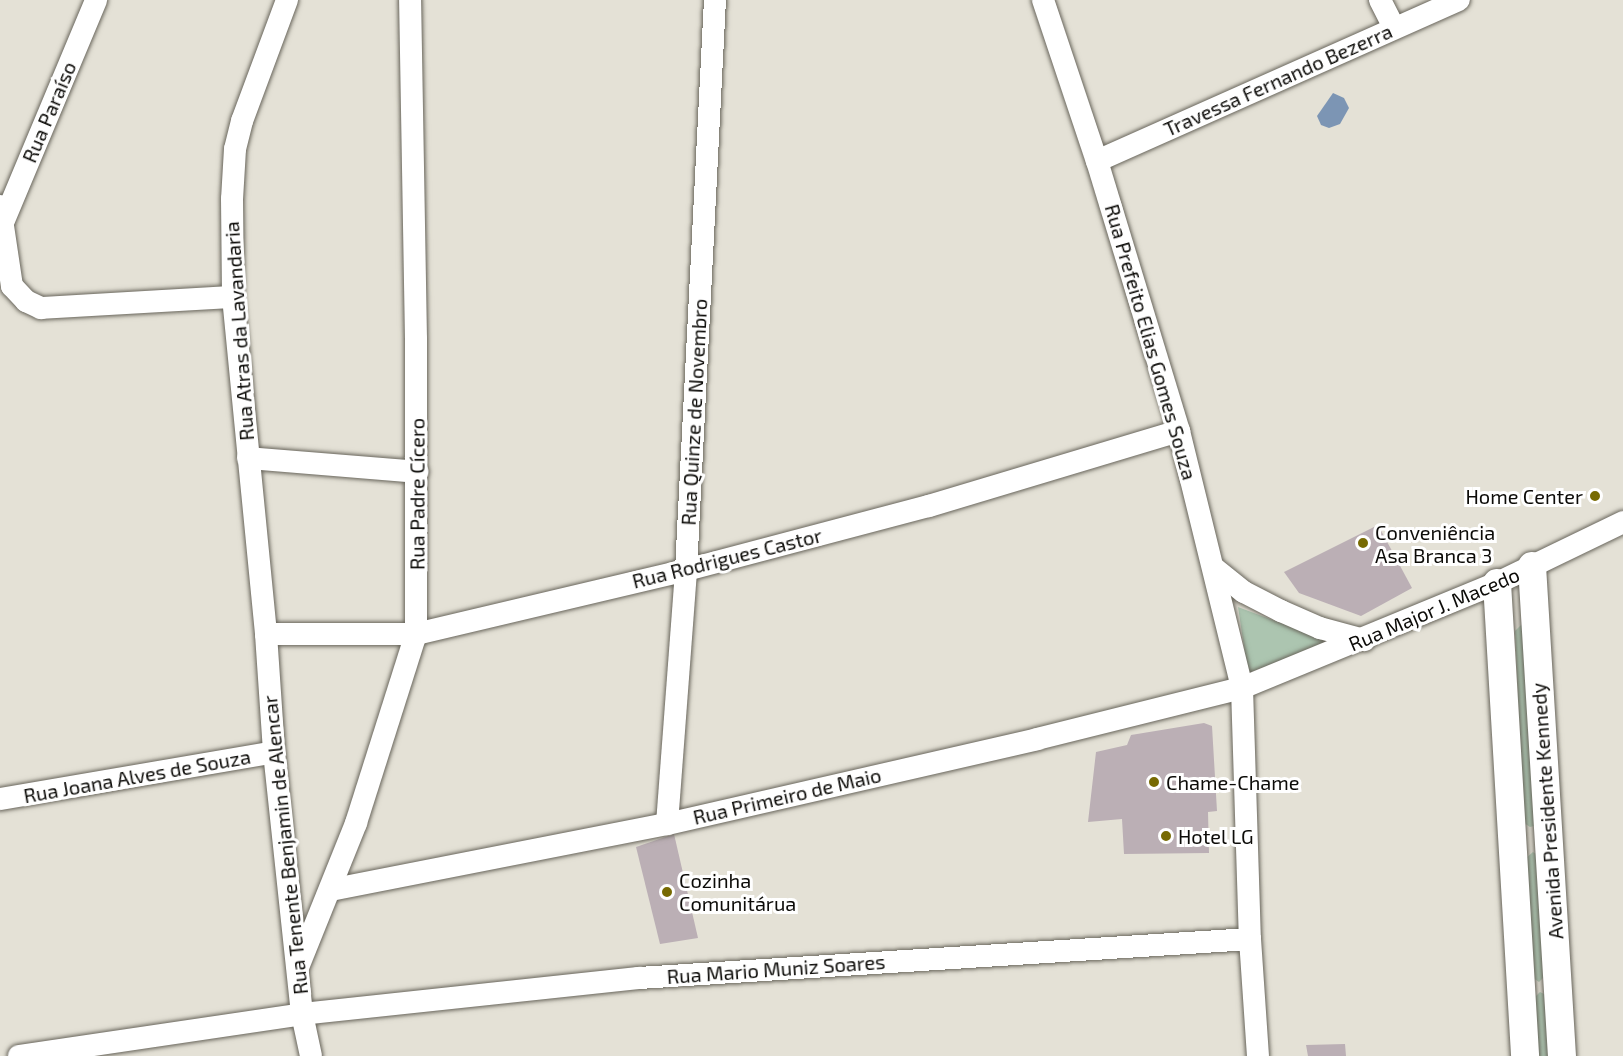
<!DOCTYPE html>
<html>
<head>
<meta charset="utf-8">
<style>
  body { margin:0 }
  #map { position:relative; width:1623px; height:1056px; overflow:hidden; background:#e4e1d6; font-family:"Exo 2",sans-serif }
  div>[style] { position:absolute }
  .green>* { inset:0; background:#acc5b0 }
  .water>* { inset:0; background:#7c95b4 }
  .building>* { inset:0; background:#bbafb5 }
  .roads { filter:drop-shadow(0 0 2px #68655b) drop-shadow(0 0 2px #68655b) }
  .minor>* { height:22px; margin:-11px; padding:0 11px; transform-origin:11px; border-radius:11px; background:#fff }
  .tertiary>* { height:28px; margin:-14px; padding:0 14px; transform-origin:14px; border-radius:14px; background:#fff }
  .dots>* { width:16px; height:16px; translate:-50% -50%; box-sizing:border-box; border:3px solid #fff; border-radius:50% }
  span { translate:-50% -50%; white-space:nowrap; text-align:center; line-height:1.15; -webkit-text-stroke:6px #fff; paint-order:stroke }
  .street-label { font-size:20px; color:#0c0b08 }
  .poi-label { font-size:20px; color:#0c0b08 }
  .right { translate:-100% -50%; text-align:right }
  .left { translate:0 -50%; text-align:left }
</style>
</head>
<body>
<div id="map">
  <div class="green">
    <div style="clip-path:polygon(1238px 607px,1332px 642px,1248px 673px)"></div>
    <div style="clip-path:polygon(1521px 625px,1524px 626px,1534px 826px,1530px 827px,1524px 823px,1515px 631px)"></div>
    <div style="clip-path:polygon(1533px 852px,1536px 854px,1544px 977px,1539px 982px,1533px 978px,1526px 858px)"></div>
    <div style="clip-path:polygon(1540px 992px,1544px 994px,1549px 1056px,1537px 1056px,1534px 998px)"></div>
  </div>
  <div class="water">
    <div style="clip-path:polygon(1333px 93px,1344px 98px,1349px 108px,1340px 124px,1329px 128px,1321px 125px,1317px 116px)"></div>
  </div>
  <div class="building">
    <div style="clip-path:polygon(1378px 525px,1412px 588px,1361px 616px,1299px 593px,1284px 572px)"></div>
    <div style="clip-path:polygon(1204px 723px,1212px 726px,1217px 811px,1208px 812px,1209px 853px,1124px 854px,1122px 819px,1088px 822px,1096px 752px,1127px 745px,1131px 735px)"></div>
    <div style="clip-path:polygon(674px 834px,698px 938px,660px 944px,636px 847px)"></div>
    <div style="clip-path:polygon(1345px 1044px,1346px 1056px,1308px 1056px,1306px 1045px)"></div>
  </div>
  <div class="roads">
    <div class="minor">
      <div style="left:287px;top:0;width:129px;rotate:110.4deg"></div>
      <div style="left:242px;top:121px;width:29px;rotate:104deg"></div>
      <div style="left:235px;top:149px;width:50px;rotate:93.4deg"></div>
      <div style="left:232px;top:199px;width:98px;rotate:89.4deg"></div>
      <div style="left:233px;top:297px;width:339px;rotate:84.4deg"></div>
      <div style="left:266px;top:634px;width:118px;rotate:86.1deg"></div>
      <div style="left:274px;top:752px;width:263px;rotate:83.9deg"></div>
      <div style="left:302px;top:1014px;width:43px;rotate:77.9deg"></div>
      <div style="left:1043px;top:0;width:170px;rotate:71.5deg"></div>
      <div style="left:1097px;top:161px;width:282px;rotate:73.1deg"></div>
      <div style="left:1179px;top:431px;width:265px;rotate:76.2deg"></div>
      <div style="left:1242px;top:688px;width:251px;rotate:88.2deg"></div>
      <div style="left:1250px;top:939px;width:117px;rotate:86.1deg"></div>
      <div style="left:1380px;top:0;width:30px;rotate:63deg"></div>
      <div style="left:1097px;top:161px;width:396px;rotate:-24deg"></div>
      <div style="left:0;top:206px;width:81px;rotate:81.5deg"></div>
      <div style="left:12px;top:286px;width:21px;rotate:47deg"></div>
      <div style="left:26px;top:301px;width:17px;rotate:25deg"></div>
      <div style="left:41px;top:308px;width:192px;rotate:-3.3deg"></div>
      <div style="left:2px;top:225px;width:244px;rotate:-67.3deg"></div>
      <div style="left:248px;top:458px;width:170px;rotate:4.7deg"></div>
      <div style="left:1214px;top:568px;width:38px;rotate:39deg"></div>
      <div style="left:1244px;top:592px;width:42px;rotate:27.2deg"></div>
      <div style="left:1281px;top:611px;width:43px;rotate:23.6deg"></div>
      <div style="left:1320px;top:628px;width:46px;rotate:15.3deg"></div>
      <div style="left:266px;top:634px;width:150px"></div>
      <div style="left:416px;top:634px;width:277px;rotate:-13.3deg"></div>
      <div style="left:686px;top:570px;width:251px;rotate:-14.8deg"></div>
      <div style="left:929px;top:506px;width:261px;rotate:-16.7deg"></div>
      <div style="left:0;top:799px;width:278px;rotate:-9.7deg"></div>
      <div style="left:667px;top:824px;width:255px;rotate:-85.7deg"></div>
      <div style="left:686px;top:570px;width:571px;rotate:-87.09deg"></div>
      <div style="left:330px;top:890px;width:343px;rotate:-11.1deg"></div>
      <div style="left:667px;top:824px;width:380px;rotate:-12.9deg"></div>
      <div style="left:1037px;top:739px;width:211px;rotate:-14deg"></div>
      <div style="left:1242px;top:688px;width:276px;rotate:-22.4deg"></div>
      <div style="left:1497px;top:583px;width:140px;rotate:-25.8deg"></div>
      <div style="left:299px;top:965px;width:153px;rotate:-68.1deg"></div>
      <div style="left:356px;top:823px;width:198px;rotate:-72.4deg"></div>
      <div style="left:416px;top:634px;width:295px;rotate:-90deg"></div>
      <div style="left:416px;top:339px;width:339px;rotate:-91deg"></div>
      <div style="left:19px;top:1056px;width:286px;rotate:-8.4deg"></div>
      <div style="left:302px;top:1014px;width:339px;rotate:-6.1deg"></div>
      <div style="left:639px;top:978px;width:612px;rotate:-3.65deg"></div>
    </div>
    <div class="tertiary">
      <div style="left:1532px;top:566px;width:491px;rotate:86.5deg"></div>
      <div style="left:1497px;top:583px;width:474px;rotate:86.6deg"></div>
    </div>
  </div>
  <div class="dots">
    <div style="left:1595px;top:496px;background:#776a02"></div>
    <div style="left:1363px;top:543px;background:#776a02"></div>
    <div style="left:1154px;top:782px;background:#776a02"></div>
    <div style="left:1166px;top:836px;background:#776a02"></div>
    <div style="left:667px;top:892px;background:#776a02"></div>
  </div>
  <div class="street-label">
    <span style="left:1278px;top:80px;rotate:-24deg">Travessa Fernando Bezerra</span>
    <span style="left:49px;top:112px;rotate:-67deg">Rua Paraíso</span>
    <span style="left:239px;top:331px;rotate:-94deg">Rua Atras da Lavandaria</span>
    <span style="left:1151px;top:342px;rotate:74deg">Rua Prefeito Elias Gomes Souza</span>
    <span style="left:694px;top:412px;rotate:-87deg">Rua Quinze de Novembro</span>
    <span style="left:417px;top:494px;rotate:-90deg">Rua Padre Cícero</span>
    <span style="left:727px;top:558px;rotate:-14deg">Rua Rodrigues Castor</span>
    <span style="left:1434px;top:609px;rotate:-23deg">Rua Major J. Macedo</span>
    <span style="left:137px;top:776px;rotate:-10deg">Rua Joana Alves de Souza</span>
    <span style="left:787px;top:796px;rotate:-13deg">Rua Primeiro de Maio</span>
    <span style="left:1547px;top:811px;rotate:-94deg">Avenida Presidente Kennedy</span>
    <span style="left:285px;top:845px;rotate:-96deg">Rua Tenente Benjamin de Alencar</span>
    <span style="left:776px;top:969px;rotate:-4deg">Rua Mario Muniz Soares</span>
  </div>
  <div class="poi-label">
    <span class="right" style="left:1583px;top:496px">Home Center</span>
    <span class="left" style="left:1375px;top:544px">Conveniência<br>Asa Branca 3</span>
    <span class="left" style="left:1166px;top:782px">Chame-Chame</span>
    <span class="left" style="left:1178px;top:836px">Hotel LG</span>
    <span class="left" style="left:679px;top:892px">Cozinha<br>Comunitárua</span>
  </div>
</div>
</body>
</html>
